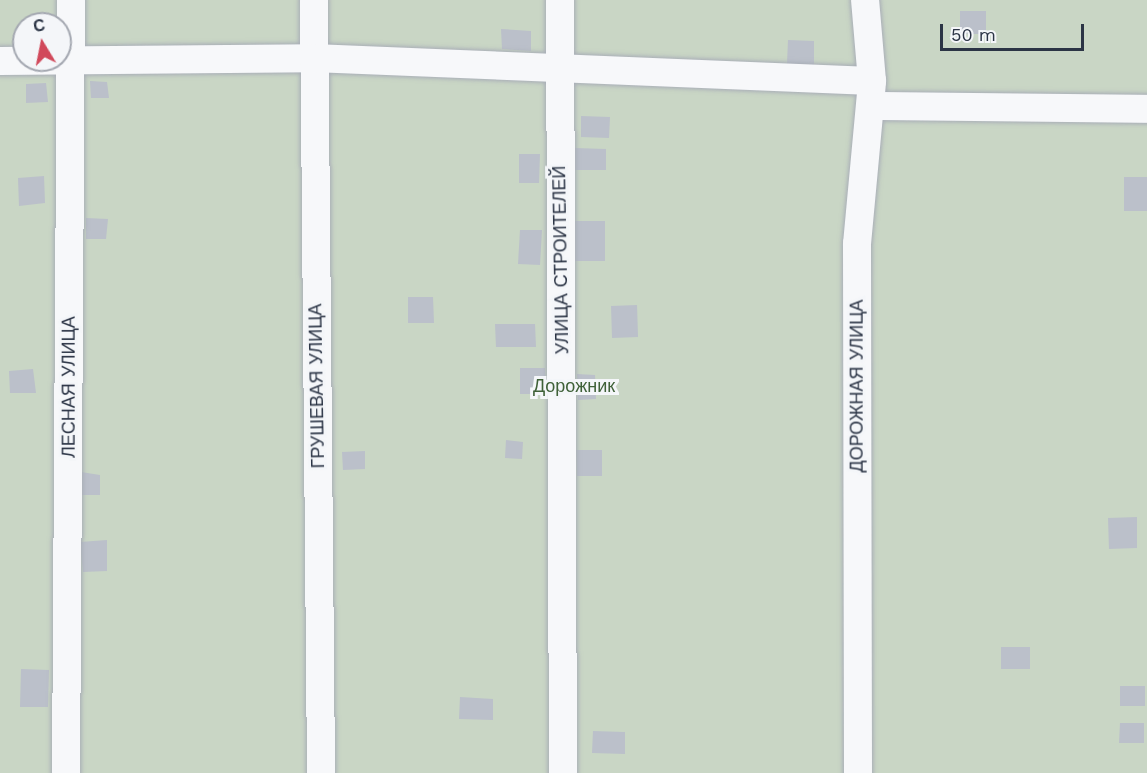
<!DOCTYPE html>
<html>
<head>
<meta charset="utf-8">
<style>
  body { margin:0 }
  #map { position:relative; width:1147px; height:773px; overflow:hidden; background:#e4e7ec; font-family:"Work Sans",sans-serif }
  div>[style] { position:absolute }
  .green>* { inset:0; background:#c9d6c5 }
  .building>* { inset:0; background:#bbc0ca }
  .roads { filter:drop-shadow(0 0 2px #a9aeb7) drop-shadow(0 0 2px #a9aeb7) }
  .minor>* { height:28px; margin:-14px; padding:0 14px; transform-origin:14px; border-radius:14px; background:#f7f8fa }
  span { translate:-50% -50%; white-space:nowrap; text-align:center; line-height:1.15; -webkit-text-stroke:6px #f4f6f9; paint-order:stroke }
  .street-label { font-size:18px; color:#2b3445 }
  .park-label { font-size:18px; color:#3f6138 }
  .north { position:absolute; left:12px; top:12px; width:60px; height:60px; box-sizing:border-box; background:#f4f6f9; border:2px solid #a4a8b1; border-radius:50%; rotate:350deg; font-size:16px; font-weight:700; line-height:24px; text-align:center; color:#2b3445 }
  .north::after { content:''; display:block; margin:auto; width:21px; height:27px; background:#d1495b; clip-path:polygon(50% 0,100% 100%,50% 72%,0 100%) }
  .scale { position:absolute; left:940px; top:24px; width:144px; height:27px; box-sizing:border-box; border:3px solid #2b3445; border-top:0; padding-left:8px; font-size:18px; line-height:21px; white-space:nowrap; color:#2b3445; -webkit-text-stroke:4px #f4f6f9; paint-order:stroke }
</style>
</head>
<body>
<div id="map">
  <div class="green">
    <div style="clip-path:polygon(evenodd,0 0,1147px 0,1147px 773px,0 773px,0 0,24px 24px,60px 24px,60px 60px,24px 60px,24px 24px)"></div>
  </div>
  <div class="building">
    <div style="clip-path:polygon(960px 11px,986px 11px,986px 34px,960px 34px)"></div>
    <div style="clip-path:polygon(501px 29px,531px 31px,531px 51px,502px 49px)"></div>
    <div style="clip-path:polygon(788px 40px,814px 41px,814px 65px,787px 64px)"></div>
    <div style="clip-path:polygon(90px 81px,107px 82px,109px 98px,91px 98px)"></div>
    <div style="clip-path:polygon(46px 83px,48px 102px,26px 103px,26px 84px)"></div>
    <div style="clip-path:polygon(581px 116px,610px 117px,609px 138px,581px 137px)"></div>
    <div style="clip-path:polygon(575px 148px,606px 149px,606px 170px,575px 170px)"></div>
    <div style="clip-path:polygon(519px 154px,540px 154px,539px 183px,519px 183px)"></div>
    <div style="clip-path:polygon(44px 176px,45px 203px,19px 206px,18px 178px)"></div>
    <div style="clip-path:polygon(1124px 177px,1147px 177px,1147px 211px,1124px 211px)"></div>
    <div style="clip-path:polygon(86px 218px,108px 219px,106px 239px,86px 239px)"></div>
    <div style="clip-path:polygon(572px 221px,605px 221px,605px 261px,572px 261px)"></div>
    <div style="clip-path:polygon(520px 230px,542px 230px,540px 265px,518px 264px)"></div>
    <div style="clip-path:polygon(408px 297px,433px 297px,434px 323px,408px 323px)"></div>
    <div style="clip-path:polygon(637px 305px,638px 337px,612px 338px,611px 306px)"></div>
    <div style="clip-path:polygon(495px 324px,535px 324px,536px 347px,496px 347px)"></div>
    <div style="clip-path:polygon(520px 368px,545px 368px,546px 394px,520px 394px)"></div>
    <div style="clip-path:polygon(33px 369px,36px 393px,10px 393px,9px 371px)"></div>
    <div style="clip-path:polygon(577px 374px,595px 375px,596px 399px,578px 400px)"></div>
    <div style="clip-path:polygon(506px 440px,523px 442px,522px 459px,505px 458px)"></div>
    <div style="clip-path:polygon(576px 450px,602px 450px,602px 476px,577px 476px)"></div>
    <div style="clip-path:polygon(365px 451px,365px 469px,343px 470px,342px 452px)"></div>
    <div style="clip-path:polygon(81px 472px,100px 475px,100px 495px,82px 495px)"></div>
    <div style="clip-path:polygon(1137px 517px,1137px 548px,1109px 549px,1108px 518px)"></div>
    <div style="clip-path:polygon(107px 540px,107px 571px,83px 572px,80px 542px)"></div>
    <div style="clip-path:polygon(1001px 647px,1030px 647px,1030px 669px,1001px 669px)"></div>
    <div style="clip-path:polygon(21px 669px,49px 670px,48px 707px,20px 707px)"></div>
    <div style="clip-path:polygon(1120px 686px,1145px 686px,1145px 706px,1120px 706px)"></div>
    <div style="clip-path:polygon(460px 697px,493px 699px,493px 720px,459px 719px)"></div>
    <div style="clip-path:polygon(1120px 723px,1144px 723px,1144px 743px,1119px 743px)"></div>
    <div style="clip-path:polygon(593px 731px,625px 732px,625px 754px,592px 753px)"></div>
  </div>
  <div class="roads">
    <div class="minor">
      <div style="left:314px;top:0;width:773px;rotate:89.48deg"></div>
      <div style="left:560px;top:0;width:773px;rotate:89.78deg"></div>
      <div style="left:0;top:61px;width:313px;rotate:-0.5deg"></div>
      <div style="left:313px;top:58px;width:559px;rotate:2.36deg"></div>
      <div style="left:871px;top:106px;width:276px;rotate:0.6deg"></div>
      <div style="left:66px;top:773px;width:773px;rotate:-89.63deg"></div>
      <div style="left:858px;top:773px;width:529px;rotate:-90.11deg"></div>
      <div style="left:857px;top:244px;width:164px;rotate:-84.7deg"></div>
      <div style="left:872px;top:81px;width:81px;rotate:-94.9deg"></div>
    </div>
  </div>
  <div class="street-label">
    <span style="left:561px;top:260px;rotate:-91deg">УЛИЦА СТРОИТЕЛЕЙ</span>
    <span style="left:317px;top:386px;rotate:-91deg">ГРУШЕВАЯ УЛИЦА</span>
    <span style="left:857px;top:386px;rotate:-90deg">ДОРОЖНАЯ УЛИЦА</span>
    <span style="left:69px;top:387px;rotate:-90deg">ЛЕСНАЯ УЛИЦА</span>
  </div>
  <div class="park-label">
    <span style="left:574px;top:386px">Дорожник</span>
  </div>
  <div class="north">С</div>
  <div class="scale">50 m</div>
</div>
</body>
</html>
